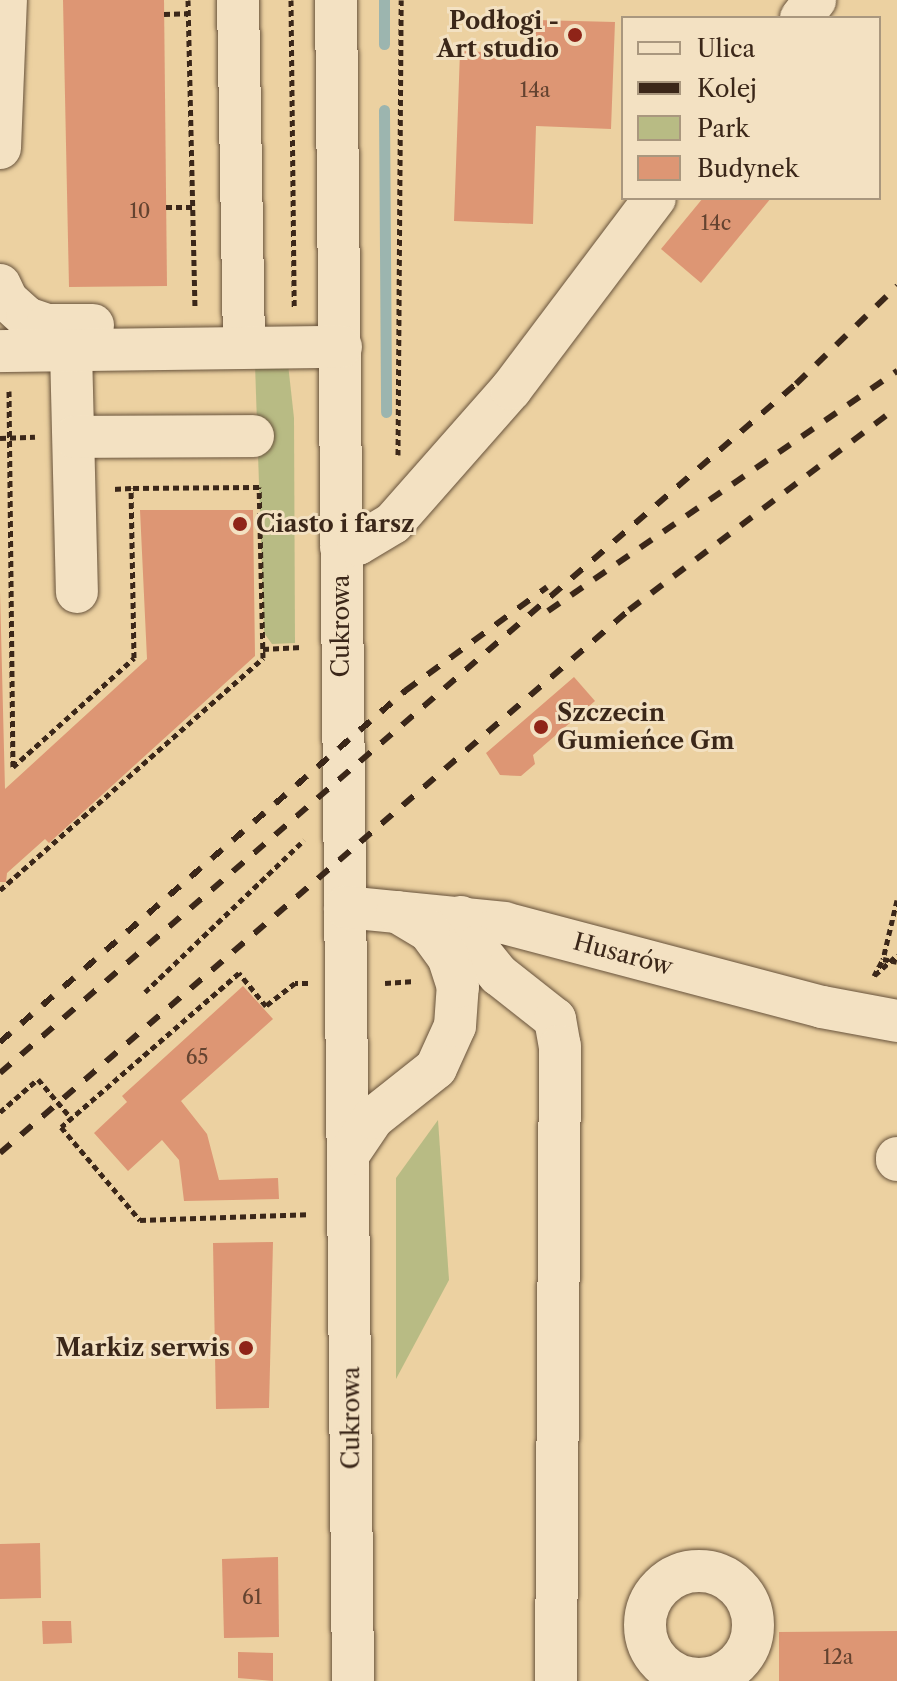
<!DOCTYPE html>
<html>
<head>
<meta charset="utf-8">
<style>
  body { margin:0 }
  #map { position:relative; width:897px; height:1681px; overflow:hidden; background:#ecd1a1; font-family:"Libre Caslon Text",serif }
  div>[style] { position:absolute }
  .green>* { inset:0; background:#b8bb84 }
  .stream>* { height:11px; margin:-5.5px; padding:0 5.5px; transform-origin:5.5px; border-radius:5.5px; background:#9cb5af }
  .building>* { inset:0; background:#dd9674 }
  .path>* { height:5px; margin-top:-2.5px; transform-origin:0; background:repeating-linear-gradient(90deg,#3b2719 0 6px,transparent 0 10px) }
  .roads { filter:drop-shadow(0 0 2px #67523b) drop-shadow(0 0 2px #67523b) }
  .minor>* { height:42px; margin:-21px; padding:0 21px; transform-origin:21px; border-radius:21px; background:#f3e1c2 }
  .minor>.ring { margin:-21px; padding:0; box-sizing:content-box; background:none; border:42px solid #f3e1c2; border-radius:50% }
  .rail>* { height:6px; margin-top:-3px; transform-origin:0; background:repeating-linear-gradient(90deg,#3b2719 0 14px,transparent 0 28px) }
  .dots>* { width:22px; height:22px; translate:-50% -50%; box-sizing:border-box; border:4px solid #f3e1c2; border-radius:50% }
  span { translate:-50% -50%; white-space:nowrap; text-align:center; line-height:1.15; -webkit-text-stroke:6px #f3e1c2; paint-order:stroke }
  .number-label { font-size:20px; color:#644330 }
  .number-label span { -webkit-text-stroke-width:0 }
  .poi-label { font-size:24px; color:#3b2719; font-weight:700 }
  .right { translate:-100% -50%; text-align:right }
  .left { translate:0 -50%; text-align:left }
  .street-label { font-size:24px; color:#3b2719 }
  .legend { position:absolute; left:621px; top:16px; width:260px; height:184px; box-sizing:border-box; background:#f3e1c2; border:2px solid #a9977e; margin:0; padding:10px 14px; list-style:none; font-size:24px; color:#3b2719 }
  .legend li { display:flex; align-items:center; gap:16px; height:40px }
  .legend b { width:40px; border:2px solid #a9977e }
</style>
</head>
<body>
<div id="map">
  <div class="green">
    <div style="clip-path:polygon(255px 364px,288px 364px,294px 418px,295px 643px,272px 644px,264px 633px)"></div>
    <div style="clip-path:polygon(438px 1120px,449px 1280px,396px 1379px,396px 1178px)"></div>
  </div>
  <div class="stream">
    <div style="left:384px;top:44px;width:44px;rotate:-90deg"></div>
    <div style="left:384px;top:110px;width:302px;rotate:89.6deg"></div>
  </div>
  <div class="building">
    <div style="clip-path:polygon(63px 0,164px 0,167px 286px,69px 287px)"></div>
    <div style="clip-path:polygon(536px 20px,615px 22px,611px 129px,536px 126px,533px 224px,454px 221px,460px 51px,535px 54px)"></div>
    <div style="clip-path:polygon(703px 198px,771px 198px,701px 283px,661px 249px)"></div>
    <div style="clip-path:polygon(140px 510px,253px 510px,255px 656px,49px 843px,45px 839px,7px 873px,6px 882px,0 882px,0 591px,5px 789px,147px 659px)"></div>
    <div style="clip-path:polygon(574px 677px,595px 701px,533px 755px,535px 764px,521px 776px,500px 775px,486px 753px)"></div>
    <div style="clip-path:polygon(243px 986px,273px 1019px,181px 1101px,207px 1134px,219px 1180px,278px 1178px,279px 1199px,184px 1201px,179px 1160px,162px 1140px,128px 1171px,94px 1133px,127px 1102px,122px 1096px)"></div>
    <div style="clip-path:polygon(273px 1242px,269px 1408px,216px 1409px,213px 1243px)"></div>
    <div style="clip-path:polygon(40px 1543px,41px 1598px,0 1599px,0 1544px)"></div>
    <div style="clip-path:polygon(278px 1557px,279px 1637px,224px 1638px,222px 1559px)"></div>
    <div style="clip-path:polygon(42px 1621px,71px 1621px,72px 1643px,43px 1644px)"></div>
    <div style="clip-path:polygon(897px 1631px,897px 1681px,779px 1681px,779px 1632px)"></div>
    <div style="clip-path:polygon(238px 1652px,273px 1653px,273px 1681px,238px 1678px)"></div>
  </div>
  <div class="path">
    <div style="left:188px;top:0;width:308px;rotate:88.7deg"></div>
    <div style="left:291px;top:0;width:307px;rotate:89.4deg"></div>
    <div style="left:164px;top:14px;width:24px;rotate:-2deg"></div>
    <div style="left:166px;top:207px;width:27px"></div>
    <div style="left:9px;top:391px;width:376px;rotate:89.4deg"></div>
    <div style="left:13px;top:767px;width:163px;rotate:-42deg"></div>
    <div style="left:134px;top:658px;width:170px;rotate:-91deg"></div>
    <div style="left:131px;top:488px;width:18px;rotate:177deg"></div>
    <div style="left:0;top:438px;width:35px;rotate:-2deg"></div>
    <div style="left:398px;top:455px;width:455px;rotate:-89.6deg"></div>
    <div style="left:263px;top:649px;width:39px;rotate:-3deg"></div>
    <div style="left:0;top:890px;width:351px;rotate:-41.4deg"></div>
    <div style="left:263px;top:658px;width:171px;rotate:-91.3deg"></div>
    <div style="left:259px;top:487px;width:128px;rotate:179.6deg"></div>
    <div style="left:897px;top:900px;width:61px;rotate:103.3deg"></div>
    <div style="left:883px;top:959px;width:14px;rotate:12deg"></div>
    <div style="left:875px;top:975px;width:30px;rotate:-42deg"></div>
    <div style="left:874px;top:976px;width:19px;rotate:-62deg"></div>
    <div style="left:308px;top:983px;width:13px;rotate:180deg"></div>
    <div style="left:295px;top:983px;width:37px;rotate:142deg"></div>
    <div style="left:266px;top:1006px;width:43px;rotate:-129.3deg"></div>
    <div style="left:239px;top:973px;width:235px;rotate:139.1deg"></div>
    <div style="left:61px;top:1127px;width:122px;rotate:49.7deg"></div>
    <div style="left:140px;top:1220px;width:168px;rotate:-2deg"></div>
    <div style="left:385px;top:983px;width:30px;rotate:-4deg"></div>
    <div style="left:145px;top:992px;width:220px;rotate:-43.7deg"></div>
    <div style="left:0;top:1112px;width:50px;rotate:-41deg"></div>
    <div style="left:38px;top:1079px;width:51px;rotate:49.8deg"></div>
  </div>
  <div class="roads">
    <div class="minor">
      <div style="left:238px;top:0;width:347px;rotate:89deg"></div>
      <div style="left:336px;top:0;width:1681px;rotate:89.42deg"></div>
      <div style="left:801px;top:18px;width:23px;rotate:-52deg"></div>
      <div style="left:0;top:148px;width:148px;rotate:-87.7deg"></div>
      <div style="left:0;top:285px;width:17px;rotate:65deg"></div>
      <div style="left:7px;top:300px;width:27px;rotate:42deg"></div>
      <div style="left:27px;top:318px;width:21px;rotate:19deg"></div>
      <div style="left:47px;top:325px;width:46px"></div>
      <div style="left:71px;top:350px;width:242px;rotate:88.6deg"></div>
      <div style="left:0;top:351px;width:341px;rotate:-0.7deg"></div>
      <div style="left:74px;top:437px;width:179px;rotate:-0.3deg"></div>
      <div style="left:341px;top:547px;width:17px;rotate:-10deg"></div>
      <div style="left:358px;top:544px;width:41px;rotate:-31deg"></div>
      <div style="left:393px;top:523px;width:179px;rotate:-48.6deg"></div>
      <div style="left:511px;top:389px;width:239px;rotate:-53deg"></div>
      <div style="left:345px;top:907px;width:160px;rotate:5.7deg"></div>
      <div style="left:504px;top:923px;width:329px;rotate:14.8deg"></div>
      <div style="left:822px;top:1007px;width:76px;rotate:10.6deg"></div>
      <div style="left:461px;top:917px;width:34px;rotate:63deg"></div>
      <div style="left:476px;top:947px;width:36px;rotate:51deg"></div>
      <div style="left:499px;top:975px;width:71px;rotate:38.2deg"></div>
      <div style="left:555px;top:1019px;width:27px;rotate:80deg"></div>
      <div style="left:560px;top:1046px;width:635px;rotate:90.36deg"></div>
      <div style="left:348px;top:1155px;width:45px;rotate:-56deg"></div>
      <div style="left:373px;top:1118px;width:80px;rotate:-38.4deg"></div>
      <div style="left:436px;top:1068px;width:46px;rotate:-65.7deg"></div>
      <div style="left:455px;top:1026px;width:39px;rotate:-86deg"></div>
      <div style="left:458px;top:987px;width:32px;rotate:-108deg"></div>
      <div style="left:448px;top:957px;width:32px;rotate:-126deg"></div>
      <div style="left:429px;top:931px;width:37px;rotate:-149deg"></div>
      <div style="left:897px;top:1158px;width:2px;rotate:90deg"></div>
      <div class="ring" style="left:645px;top:1571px;width:66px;height:66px"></div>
    </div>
  </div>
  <div class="rail">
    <div style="left:548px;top:611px;width:424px;rotate:-34.5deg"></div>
    <div style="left:0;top:1042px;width:536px;rotate:-40.91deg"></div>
    <div style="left:405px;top:691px;width:176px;rotate:-36.2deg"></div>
    <div style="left:0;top:1073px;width:1053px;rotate:-40.88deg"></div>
    <div style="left:796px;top:384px;width:141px;rotate:-44.1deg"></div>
    <div style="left:0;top:1153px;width:831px;rotate:-40.8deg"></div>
    <div style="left:629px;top:610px;width:336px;rotate:-37.1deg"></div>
  </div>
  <div class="dots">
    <div style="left:575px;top:35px;background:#8f2418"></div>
    <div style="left:240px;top:524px;background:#8f2418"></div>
    <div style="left:541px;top:727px;background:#8f2418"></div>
    <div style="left:246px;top:1348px;background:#8f2418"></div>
  </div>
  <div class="number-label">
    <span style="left:535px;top:90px">14a</span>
    <span style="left:140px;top:211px">10</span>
    <span style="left:716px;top:223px">14c</span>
    <span style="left:197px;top:1057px">65</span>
    <span style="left:252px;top:1597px">61</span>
    <span style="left:838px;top:1657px">12a</span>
  </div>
  <div class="poi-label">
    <span class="right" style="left:559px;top:35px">Podłogi -<br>Art studio</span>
    <span class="left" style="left:256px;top:524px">Ciasto i farsz</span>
    <span class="left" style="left:557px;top:727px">Szczecin<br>Gumieńce Gm</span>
    <span class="right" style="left:230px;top:1348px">Markiz serwis</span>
  </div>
  <div class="street-label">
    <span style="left:341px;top:626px;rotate:-90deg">Cukrowa</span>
    <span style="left:623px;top:954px;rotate:15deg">Husarów</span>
    <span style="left:351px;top:1418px;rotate:-90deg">Cukrowa</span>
  </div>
  <ul class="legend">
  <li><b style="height:10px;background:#f3e1c2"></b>Ulica</li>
  <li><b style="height:10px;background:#3b2719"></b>Kolej</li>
  <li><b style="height:22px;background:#b8bb84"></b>Park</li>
  <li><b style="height:22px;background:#dd9674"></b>Budynek</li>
  </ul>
</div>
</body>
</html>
